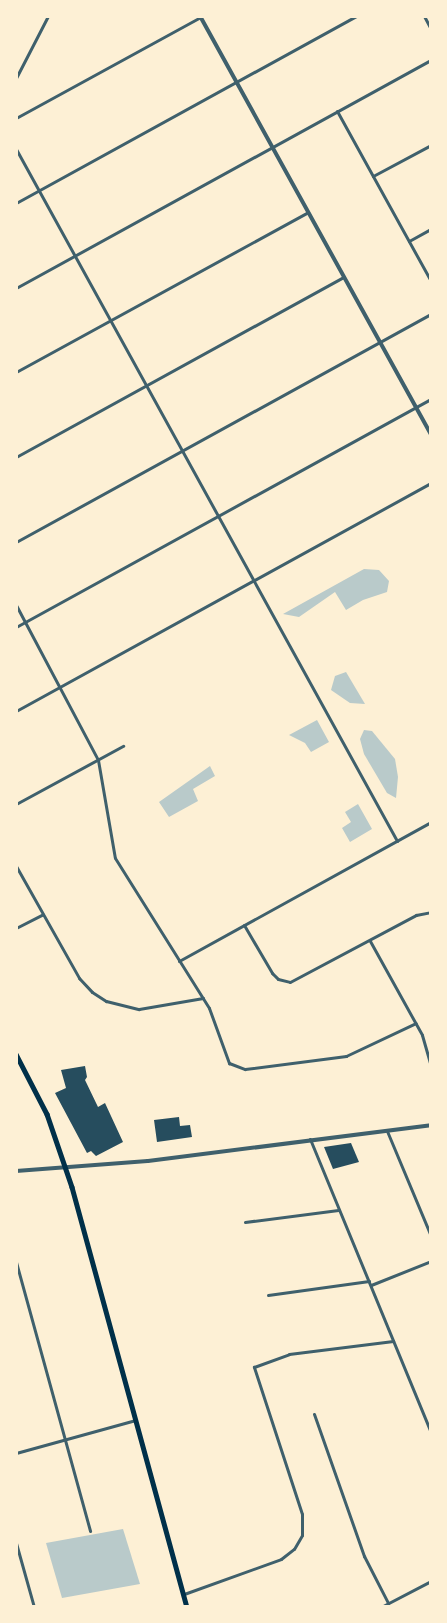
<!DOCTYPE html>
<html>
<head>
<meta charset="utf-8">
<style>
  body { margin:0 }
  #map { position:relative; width:447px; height:1623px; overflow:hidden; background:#fdf0d5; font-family:"Exo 2",sans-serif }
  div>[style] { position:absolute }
  .green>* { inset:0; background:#b9caca }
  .building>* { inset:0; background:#264d5e }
  .minor>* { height:3px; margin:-1.5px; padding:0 1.5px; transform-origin:1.5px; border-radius:1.5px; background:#3f606c }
  .tertiary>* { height:4px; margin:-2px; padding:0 2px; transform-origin:2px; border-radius:2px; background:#3f606c }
  .primary>* { height:4.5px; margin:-2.25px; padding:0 2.25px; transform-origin:2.25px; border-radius:2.25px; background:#003049 }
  span { translate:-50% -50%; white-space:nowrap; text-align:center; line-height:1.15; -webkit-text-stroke:4.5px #fdf0d5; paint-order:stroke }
  .frame { position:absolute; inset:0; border:18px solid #fdf0d5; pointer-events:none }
</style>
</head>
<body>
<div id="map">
  <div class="green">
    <div style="clip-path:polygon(364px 569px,379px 570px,389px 581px,387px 592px,363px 600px,346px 610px,335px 592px,299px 617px,283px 614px)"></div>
    <div style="clip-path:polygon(346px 672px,365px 704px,350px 703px,331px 690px,335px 676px)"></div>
    <div style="clip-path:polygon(317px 720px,329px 742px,311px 752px,305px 743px,289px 735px)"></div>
    <div style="clip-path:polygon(364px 730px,372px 731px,395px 759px,398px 777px,396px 798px,387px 793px,364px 754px,360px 739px)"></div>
    <div style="clip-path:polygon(210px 766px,215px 776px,193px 789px,198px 801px,169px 817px,159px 802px)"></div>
    <div style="clip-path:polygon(358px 804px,372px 829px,350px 842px,342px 828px,351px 822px,345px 812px)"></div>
    <div style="clip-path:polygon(123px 1529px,140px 1584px,62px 1598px,46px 1543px)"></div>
  </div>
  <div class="building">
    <div style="clip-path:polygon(85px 1066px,87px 1077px,85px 1080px,98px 1107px,105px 1103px,123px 1142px,96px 1156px,91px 1151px,87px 1153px,55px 1093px,66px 1088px,61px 1070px)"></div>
    <div style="clip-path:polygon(179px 1117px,180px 1126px,190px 1125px,192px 1137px,157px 1142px,154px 1120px)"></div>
    <div style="clip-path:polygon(351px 1143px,359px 1162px,333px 1169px,324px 1147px)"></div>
  </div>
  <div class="minor">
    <div style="left:424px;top:16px;width:15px;rotate:62deg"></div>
    <div style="left:16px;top:78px;width:70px;rotate:-62.7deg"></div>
    <div style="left:337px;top:111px;width:194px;rotate:61.1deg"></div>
    <div style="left:16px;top:118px;width:212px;rotate:-28.7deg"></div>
    <div style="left:16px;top:149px;width:790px;rotate:61.16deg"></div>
    <div style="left:373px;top:176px;width:66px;rotate:-28.1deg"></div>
    <div style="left:16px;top:203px;width:388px;rotate:-28.8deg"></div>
    <div style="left:409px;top:241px;width:25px;rotate:-29deg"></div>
    <div style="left:16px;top:288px;width:474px;rotate:-28.8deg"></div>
    <div style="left:16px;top:372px;width:333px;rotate:-28.7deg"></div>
    <div style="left:16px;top:457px;width:374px;rotate:-28.8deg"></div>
    <div style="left:16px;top:542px;width:474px;rotate:-28.8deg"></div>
    <div style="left:16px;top:605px;width:175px;rotate:62.1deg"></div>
    <div style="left:98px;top:760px;width:99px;rotate:80.2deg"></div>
    <div style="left:115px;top:858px;width:177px;rotate:57.9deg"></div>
    <div style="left:209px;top:1008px;width:59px;rotate:70deg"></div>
    <div style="left:229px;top:1063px;width:17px;rotate:21deg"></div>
    <div style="left:245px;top:1069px;width:102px;rotate:-7.3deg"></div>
    <div style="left:346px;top:1056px;width:77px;rotate:-25.2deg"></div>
    <div style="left:16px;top:627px;width:474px;rotate:-28.8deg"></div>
    <div style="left:16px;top:711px;width:474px;rotate:-28.8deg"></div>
    <div style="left:16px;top:804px;width:122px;rotate:-28.5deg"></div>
    <div style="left:16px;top:866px;width:129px;rotate:60.6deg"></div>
    <div style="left:79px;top:978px;width:19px;rotate:47deg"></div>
    <div style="left:92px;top:992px;width:17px;rotate:33deg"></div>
    <div style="left:106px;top:1001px;width:34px;rotate:14deg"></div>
    <div style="left:139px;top:1009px;width:65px;rotate:-9.8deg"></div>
    <div style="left:244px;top:925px;width:56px;rotate:59.7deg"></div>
    <div style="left:272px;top:973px;width:8px;rotate:45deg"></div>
    <div style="left:278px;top:979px;width:12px;rotate:14deg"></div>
    <div style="left:290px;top:982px;width:143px;rotate:-28deg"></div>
    <div style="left:416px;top:915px;width:15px;rotate:-11deg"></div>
    <div style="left:16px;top:928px;width:30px;rotate:-27deg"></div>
    <div style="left:370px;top:941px;width:107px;rotate:61deg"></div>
    <div style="left:422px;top:1035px;width:32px;rotate:74deg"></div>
    <div style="left:179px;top:961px;width:288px;rotate:-28.9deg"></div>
    <div style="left:387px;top:1131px;width:114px;rotate:67.3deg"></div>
    <div style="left:310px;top:1139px;width:317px;rotate:67.6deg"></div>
    <div style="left:245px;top:1222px;width:94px;rotate:-7.4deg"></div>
    <div style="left:16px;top:1262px;width:279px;rotate:74.6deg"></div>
    <div style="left:371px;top:1285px;width:65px;rotate:-21.8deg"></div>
    <div style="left:268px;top:1295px;width:102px;rotate:-7.9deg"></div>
    <div style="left:314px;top:1414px;width:151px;rotate:70.6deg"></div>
    <div style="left:364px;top:1556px;width:53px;rotate:62.9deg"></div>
    <div style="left:16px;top:1453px;width:124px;rotate:-15.4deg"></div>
    <div style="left:16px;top:1543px;width:66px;rotate:74.3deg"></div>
    <div style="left:184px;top:1594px;width:103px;rotate:-19.8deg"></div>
    <div style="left:281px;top:1559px;width:16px;rotate:-38deg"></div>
    <div style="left:294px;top:1549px;width:16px;rotate:-60deg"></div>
    <div style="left:302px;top:1535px;width:21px;rotate:-90deg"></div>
    <div style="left:302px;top:1514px;width:155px;rotate:-108.1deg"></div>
    <div style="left:254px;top:1367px;width:37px;rotate:-20deg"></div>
    <div style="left:289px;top:1354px;width:105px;rotate:-7.1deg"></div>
    <div style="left:381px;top:1607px;width:56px;rotate:-27.5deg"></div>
  </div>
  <div class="tertiary">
    <div style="left:200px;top:16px;width:478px;rotate:61.1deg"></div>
    <div style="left:16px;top:1171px;width:132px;rotate:-4.3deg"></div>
    <div style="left:148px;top:1161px;width:285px;rotate:-7.2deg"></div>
  </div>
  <div class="primary">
    <div style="left:16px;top:1054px;width:68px;rotate:62.7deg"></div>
    <div style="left:47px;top:1114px;width:77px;rotate:71.1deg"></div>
    <div style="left:72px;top:1187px;width:435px;rotate:74.7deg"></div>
  </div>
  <div class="frame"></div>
</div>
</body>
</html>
